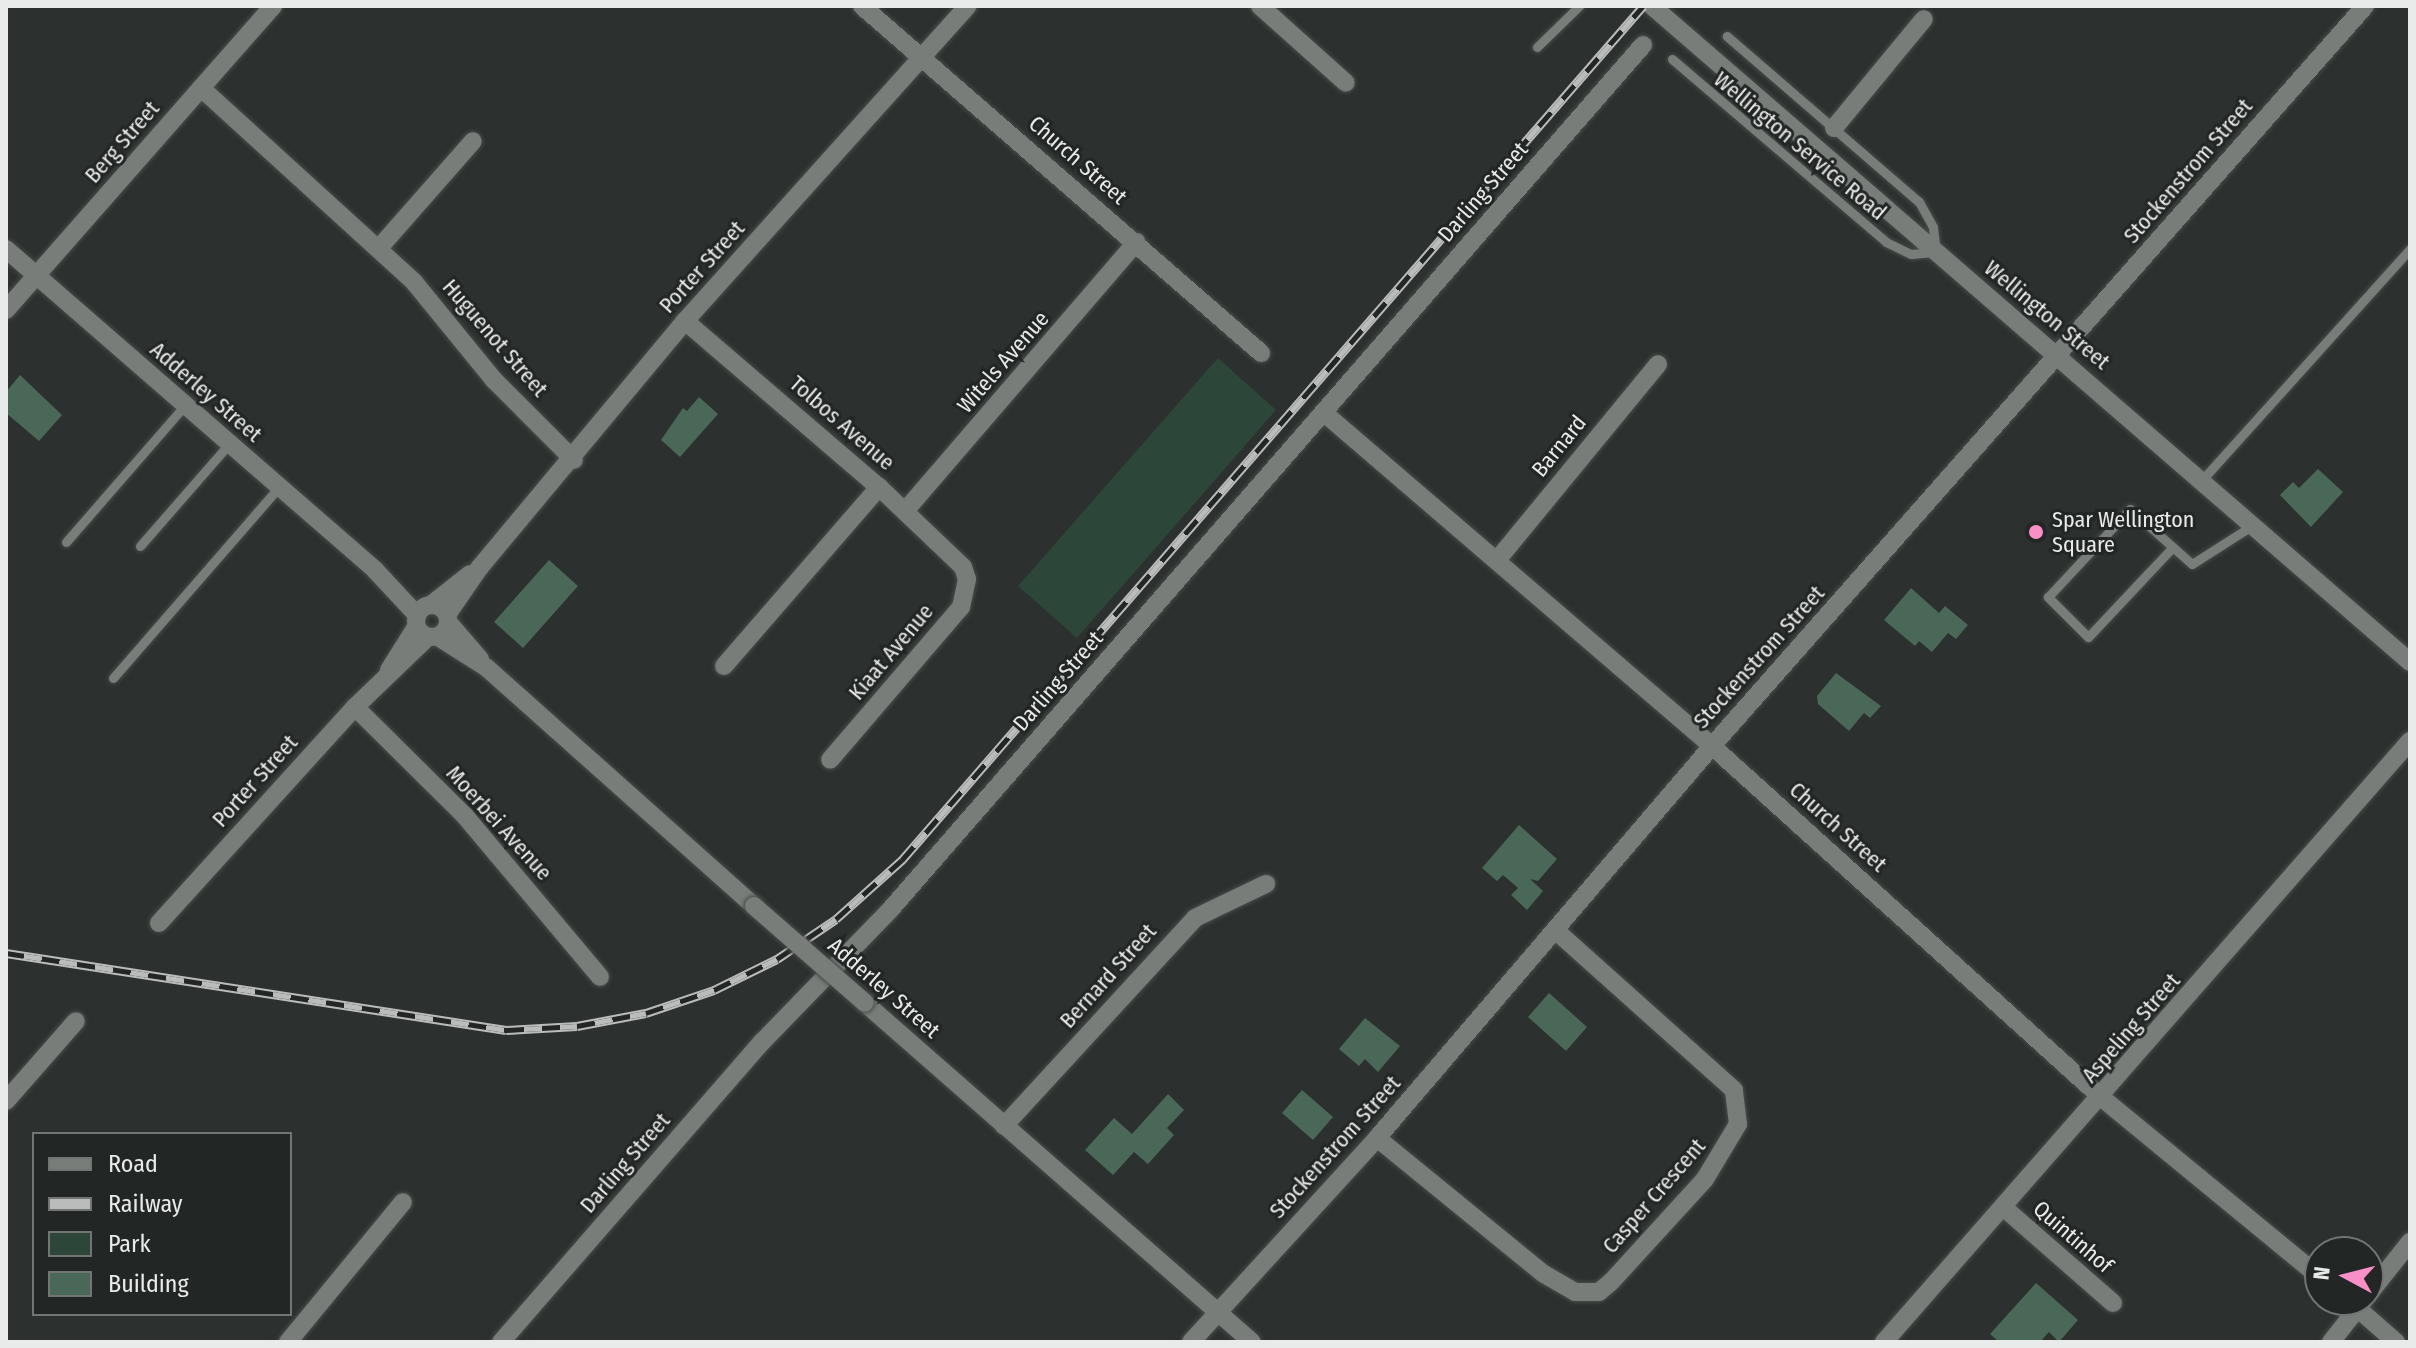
<!DOCTYPE html>
<html>
<head>
<meta charset="utf-8">
<style>
  body { margin:0 }
  #map { position:relative; width:2416px; height:1348px; overflow:hidden; background:#2c302e; font-family:"Fira Sans Condensed",sans-serif }
  div>[style] { position:absolute }
  .green>* { inset:0; background:#2c4739 }
  .building>* { inset:0; background:#4a6858 }
  .roads { filter:drop-shadow(0 0 2px #474b49) drop-shadow(0 0 2px #474b49) }
  .service>* { height:9px; margin:-4.5px; padding:0 4.5px; transform-origin:4.5px; border-radius:4.5px; background:#787d7a }
  .minor>* { height:18px; margin:-9px; padding:0 9px; transform-origin:9px; border-radius:9px; background:#787d7a }
  .minor>.ring { margin:-9px; padding:0; box-sizing:content-box; background:none; border:18px solid #787d7a; border-radius:50% }
  .rail>* { height:9px; margin-top:-4.5px; transform-origin:0; background:repeating-linear-gradient(90deg,#222624 0 18px,#babcbb 0 36px); box-sizing:border-box; border-block:2px solid #babcbb }
  .bridges { filter:drop-shadow(0 0 2px #474b49) drop-shadow(0 0 2px #474b49) }
  .minor-bridge>* { height:18px; margin:-9px; padding:0 9px; transform-origin:9px; border-radius:9px; background:#787d7a }
  .dots>* { width:22px; height:22px; translate:-50% -50%; box-sizing:border-box; border:4px solid #222624; border-radius:50% }
  span { translate:-50% -50%; white-space:nowrap; text-align:center; line-height:1.15; -webkit-text-stroke:6px #222624; paint-order:stroke }
  .street-label { font-size:22px; color:#e9ebea }
  .poi-label { font-size:22px; color:#e9ebea }
  .left { translate:0 -50%; text-align:left }
  .frame { position:absolute; inset:0; border:8px solid #e9ebea; pointer-events:none }
  .legend { position:absolute; left:32px; top:1132px; width:260px; height:184px; box-sizing:border-box; background:#222624; border:2px solid #727573; margin:0; padding:10px 14px; list-style:none; font-size:24px; color:#e9ebea }
  .legend li { display:flex; align-items:center; gap:16px; height:40px }
  .legend b { width:40px; border:2px solid #727573 }
  .north { position:absolute; left:2304px; top:1236px; width:80px; height:80px; box-sizing:border-box; background:#222624; border:2px solid #727573; border-radius:50%; rotate:277deg; font-size:22px; font-weight:700; line-height:32px; text-align:center; color:#e9ebea }
  .north::after { content:''; display:block; margin:auto; width:28px; height:36px; background:#fa8fc8; clip-path:polygon(50% 0,100% 100%,50% 72%,0 100%) }
</style>
</head>
<body>
<div id="map">
  <div class="green">
    <div style="clip-path:polygon(1218px 358px,1276px 410px,1077px 638px,1018px 586px)"></div>
  </div>
  <div class="building">
    <div style="clip-path:polygon(20px 375px,62px 415px,39px 441px,6px 413px,6px 392px)"></div>
    <div style="clip-path:polygon(699px 397px,718px 414px,680px 457px,661px 440px,683px 408px,687px 411px)"></div>
    <div style="clip-path:polygon(2318px 469px,2343px 492px,2311px 527px,2280px 495px,2293px 482px,2299px 488px)"></div>
    <div style="clip-path:polygon(549px 560px,578px 586px,523px 648px,494px 622px)"></div>
    <div style="clip-path:polygon(1911px 588px,1939px 613px,1945px 606px,1968px 625px,1956px 639px,1948px 633px,1932px 652px,1919px 641px,1915px 646px,1884px 620px)"></div>
    <div style="clip-path:polygon(1836px 673px,1881px 706px,1870px 718px,1864px 713px,1849px 731px,1818px 704px,1817px 696px)"></div>
    <div style="clip-path:polygon(1519px 825px,1557px 859px,1538px 881px,1530px 879px,1543px 891px,1527px 910px,1511px 895px,1518px 888px,1503px 875px,1497px 881px,1482px 868px)"></div>
    <div style="clip-path:polygon(1549px 993px,1587px 1027px,1566px 1051px,1528px 1017px)"></div>
    <div style="clip-path:polygon(1365px 1018px,1400px 1046px,1378px 1072px,1365px 1059px,1359px 1066px,1339px 1049px)"></div>
    <div style="clip-path:polygon(1302px 1090px,1333px 1117px,1313px 1140px,1282px 1113px)"></div>
    <div style="clip-path:polygon(1168px 1094px,1184px 1110px,1167px 1128px,1174px 1135px,1148px 1164px,1134px 1152px,1113px 1175px,1085px 1150px,1114px 1118px,1132px 1134px)"></div>
    <div style="clip-path:polygon(2036px 1283px,2078px 1320px,2059px 1342px,2049px 1332px,2040px 1342px,1999px 1342px,1990px 1334px)"></div>
  </div>
  <div class="roads">
    <div class="service">
      <div style="left:1537px;top:47px;width:59px;rotate:-44.3deg"></div>
      <div style="left:1672px;top:59px;width:282px;rotate:40.5deg"></div>
      <div style="left:1886px;top:242px;width:28px;rotate:26deg"></div>
      <div style="left:1911px;top:254px;width:25px;rotate:-5deg"></div>
      <div style="left:1936px;top:252px;width:25px;rotate:-97deg"></div>
      <div style="left:1933px;top:227px;width:29px;rotate:-119deg"></div>
      <div style="left:1919px;top:202px;width:254px;rotate:-139.2deg"></div>
      <div style="left:2202px;top:480px;width:311px;rotate:-48deg"></div>
      <div style="left:66px;top:542px;width:181px;rotate:-49deg"></div>
      <div style="left:140px;top:546px;width:135px;rotate:-48.9deg"></div>
      <div style="left:2171px;top:549px;width:121px;rotate:133.3deg"></div>
      <div style="left:2088px;top:637px;width:57px;rotate:-135deg"></div>
      <div style="left:2048px;top:597px;width:120px;rotate:-47deg"></div>
      <div style="left:2130px;top:509px;width:83px;rotate:41.6deg"></div>
      <div style="left:2192px;top:564px;width:72px;rotate:-32.6deg"></div>
      <div style="left:113px;top:678px;width:253px;rotate:-49deg"></div>
    </div>
    <div class="minor">
      <div style="left:862px;top:6px;width:529px;rotate:41.01deg"></div>
      <div style="left:1260px;top:6px;width:115px;rotate:41.8deg"></div>
      <div style="left:1652px;top:6px;width:1002px;rotate:40.87deg"></div>
      <div style="left:201px;top:88px;width:288px;rotate:42.3deg"></div>
      <div style="left:414px;top:282px;width:127px;rotate:50.8deg"></div>
      <div style="left:494px;top:380px;width:113px;rotate:45deg"></div>
      <div style="left:1834px;top:128px;width:141px;rotate:-50.5deg"></div>
      <div style="left:379px;top:248px;width:142px;rotate:-48.7deg"></div>
      <div style="left:6px;top:249px;width:489px;rotate:41deg"></div>
      <div style="left:375px;top:570px;width:62px;rotate:47deg"></div>
      <div style="left:6px;top:310px;width:405px;rotate:-48.7deg"></div>
      <div style="left:685px;top:321px;width:255px;rotate:40.6deg"></div>
      <div style="left:879px;top:487px;width:116px;rotate:43.6deg"></div>
      <div style="left:963px;top:567px;width:13px;rotate:72deg"></div>
      <div style="left:967px;top:579px;width:29px;rotate:102deg"></div>
      <div style="left:961px;top:607px;width:201px;rotate:130.6deg"></div>
      <div style="left:1323px;top:412px;width:513px;rotate:40.65deg"></div>
      <div style="left:1712px;top:746px;width:525px;rotate:42.07deg"></div>
      <div style="left:2102px;top:1098px;width:282px;rotate:39.4deg"></div>
      <div style="left:905px;top:511px;width:355px;rotate:-49.3deg"></div>
      <div style="left:1498px;top:559px;width:252px;rotate:-50.6deg"></div>
      <div style="left:432px;top:604px;width:48px;rotate:-38.3deg"></div>
      <div class="ring" style="left:416px;top:605px;width:14px;height:14px"></div>
      <div style="left:447px;top:615px;width:58px;rotate:-55.5deg"></div>
      <div style="left:480px;top:567px;width:320px;rotate:-50.2deg"></div>
      <div style="left:685px;top:321px;width:423px;rotate:-48.1deg"></div>
      <div style="left:448px;top:622px;width:49px;rotate:49.1deg"></div>
      <div style="left:438px;top:637px;width:58px;rotate:32.3deg"></div>
      <div style="left:487px;top:668px;width:358px;rotate:41.7deg"></div>
      <div style="left:724px;top:666px;width:237px;rotate:-49.1deg"></div>
      <div style="left:389px;top:670px;width:51px;rotate:-57.9deg"></div>
      <div style="left:355px;top:707px;width:155px;rotate:44.7deg"></div>
      <div style="left:465px;top:816px;width:210px;rotate:50deg"></div>
      <div style="left:159px;top:923px;width:292px;rotate:-47.8deg"></div>
      <div style="left:355px;top:707px;width:101px;rotate:-43.8deg"></div>
      <div style="left:865px;top:1003px;width:514px;rotate:41.22deg"></div>
      <div style="left:6px;top:1101px;width:106px;rotate:-48.8deg"></div>
      <div style="left:1004px;top:1126px;width:282px;rotate:-47.4deg"></div>
      <div style="left:1195px;top:918px;width:79px;rotate:-25.6deg"></div>
      <div style="left:1377px;top:1138px;width:215px;rotate:39.2deg"></div>
      <div style="left:1544px;top:1274px;width:36px;rotate:30deg"></div>
      <div style="left:1575px;top:1292px;width:24px"></div>
      <div style="left:1599px;top:1292px;width:16px;rotate:-40deg"></div>
      <div style="left:1611px;top:1282px;width:139px;rotate:-47.6deg"></div>
      <div style="left:1705px;top:1179px;width:64px;rotate:-59deg"></div>
      <div style="left:1738px;top:1124px;width:34px;rotate:-97deg"></div>
      <div style="left:1734px;top:1090px;width:240px;rotate:-138.2deg"></div>
      <div style="left:2003px;top:1207px;width:146px;rotate:41.1deg"></div>
      <div style="left:2368px;top:1295px;width:68px;rotate:-51.6deg"></div>
      <div style="left:2348px;top:1300px;width:64px;rotate:41.2deg"></div>
      <div style="left:288px;top:1342px;width:181px;rotate:-50.6deg"></div>
      <div style="left:501px;top:1342px;width:398px;rotate:-49deg"></div>
      <div style="left:762px;top:1042px;width:184px;rotate:-45.9deg"></div>
      <div style="left:890px;top:910px;width:1147px;rotate:-48.96deg"></div>
      <div style="left:1191px;top:1342px;width:276px;rotate:-47.6deg"></div>
      <div style="left:1377px;top:1138px;width:516px;rotate:-49.48deg"></div>
      <div style="left:1712px;top:746px;width:987px;rotate:-48.57deg"></div>
      <div style="left:1884px;top:1342px;width:799px;rotate:-48.81deg"></div>
      <div style="left:2331px;top:1342px;width:53px;rotate:-51.8deg"></div>
    </div>
  </div>
  <div class="rail">
    <div style="left:6px;top:953px;width:506px;rotate:8.75deg"></div>
    <div style="left:506px;top:1030px;width:71px;rotate:-3.2deg"></div>
    <div style="left:577px;top:1026px;width:70px;rotate:-10.7deg"></div>
    <div style="left:646px;top:1013px;width:72px;rotate:-18.7deg"></div>
    <div style="left:714px;top:990px;width:70px;rotate:-26.2deg"></div>
    <div style="left:777px;top:959px;width:71px;rotate:-34.1deg"></div>
    <div style="left:836px;top:919px;width:89px;rotate:-41.8deg"></div>
    <div style="left:902px;top:860px;width:1131px;rotate:-49.05deg"></div>
  </div>
  <div class="bridges">
    <div class="minor-bridge">
      <div style="left:754px;top:906px;width:147px;rotate:41.1deg"></div>
    </div>
  </div>
  <div class="dots">
    <div style="left:2036px;top:532px;background:#fa8fc8"></div>
  </div>
  <div class="street-label">
    <span style="left:122px;top:142px;rotate:-49deg">Berg Street</span>
    <span style="left:1800px;top:146px;rotate:40deg">Wellington Service Road</span>
    <span style="left:1078px;top:160px;rotate:41deg">Church Street</span>
    <span style="left:2188px;top:171px;rotate:-49deg">Stockenstrom Street</span>
    <span style="left:1483px;top:192px;rotate:-49deg">Darling Street</span>
    <span style="left:702px;top:267px;rotate:-48deg">Porter Street</span>
    <span style="left:2047px;top:315px;rotate:40deg">Wellington Street</span>
    <span style="left:495px;top:338px;rotate:49deg">Huguenot Street</span>
    <span style="left:1003px;top:362px;rotate:-49deg">Witels Avenue</span>
    <span style="left:206px;top:392px;rotate:41deg">Adderley Street</span>
    <span style="left:842px;top:423px;rotate:41deg">Tolbos Avenue</span>
    <span style="left:1559px;top:446px;rotate:-51deg">Barnard</span>
    <span style="left:891px;top:652px;rotate:-50deg">Kiaat Avenue</span>
    <span style="left:1759px;top:657px;rotate:-48deg">Stockenstrom Street</span>
    <span style="left:1058px;top:681px;rotate:-49deg">Darling Street</span>
    <span style="left:255px;top:781px;rotate:-48deg">Porter Street</span>
    <span style="left:499px;top:823px;rotate:48deg">Moerbei Avenue</span>
    <span style="left:1838px;top:827px;rotate:42deg">Church Street</span>
    <span style="left:1108px;top:976px;rotate:-48deg">Bernard Street</span>
    <span style="left:884px;top:988px;rotate:41deg">Adderley Street</span>
    <span style="left:2131px;top:1028px;rotate:-49deg">Aspeling Street</span>
    <span style="left:1335px;top:1147px;rotate:-48deg">Stockenstrom Street</span>
    <span style="left:625px;top:1163px;rotate:-49deg">Darling Street</span>
    <span style="left:1654px;top:1196px;rotate:-49deg">Casper Crescent</span>
    <span style="left:2073px;top:1237px;rotate:41deg">Quintinhof</span>
  </div>
  <div class="poi-label">
    <span class="left" style="left:2052px;top:532px">Spar Wellington<br>Square</span>
  </div>
  <div class="frame"></div>
  <ul class="legend">
  <li><b style="height:10px;background:#787d7a"></b>Road</li>
  <li><b style="height:10px;background:#babcbb"></b>Railway</li>
  <li><b style="height:22px;background:#2c4739"></b>Park</li>
  <li><b style="height:22px;background:#4a6858"></b>Building</li>
  </ul>
  <div class="north">N</div>
</div>
</body>
</html>
